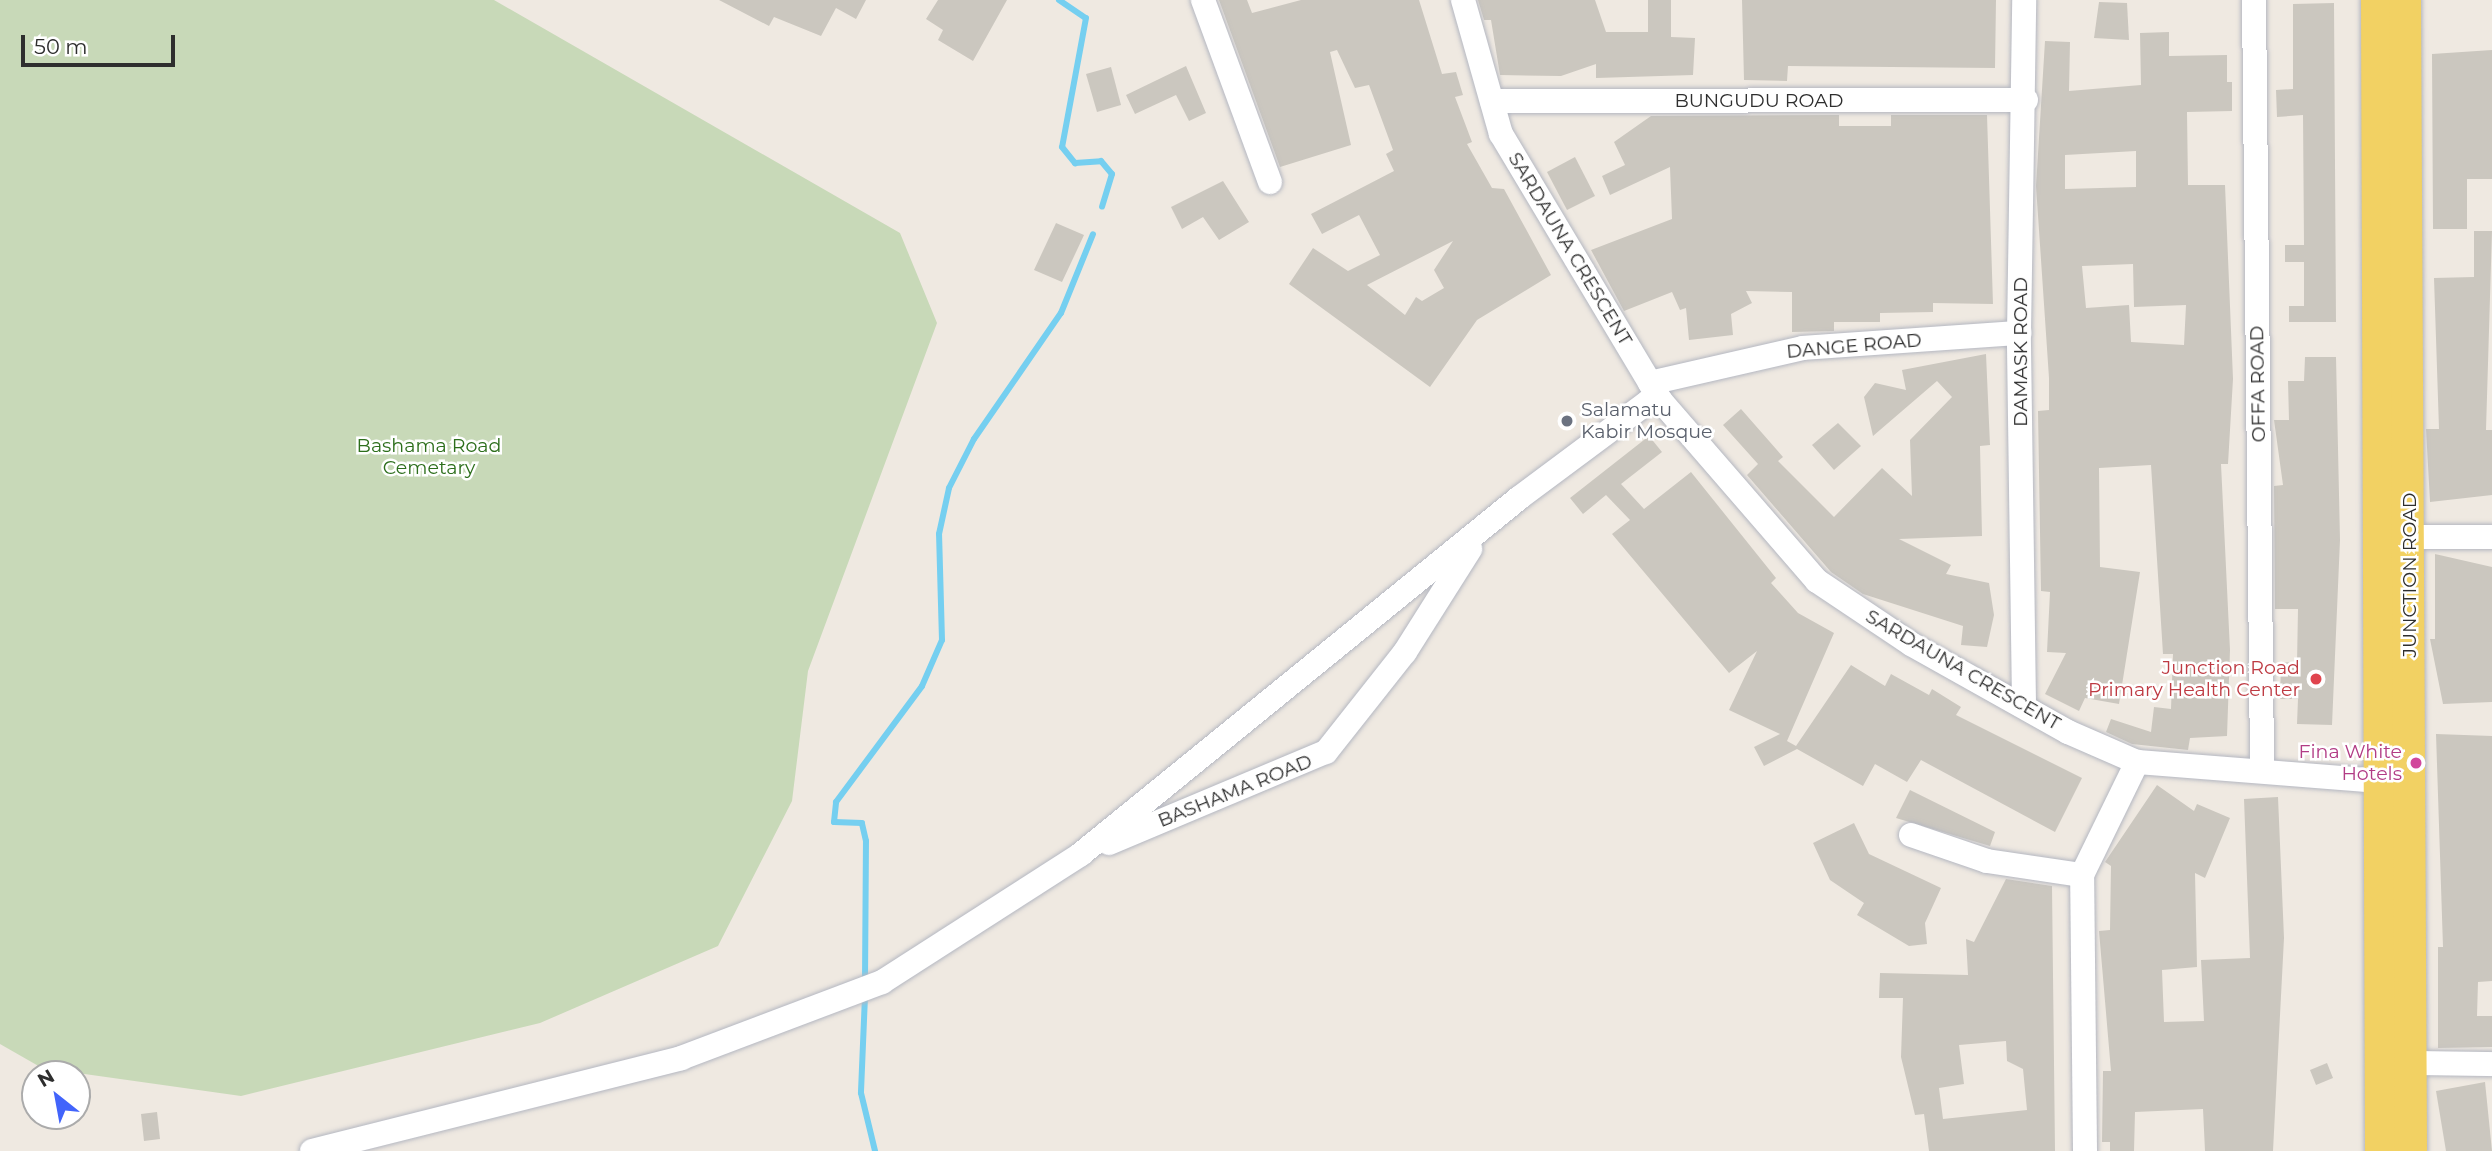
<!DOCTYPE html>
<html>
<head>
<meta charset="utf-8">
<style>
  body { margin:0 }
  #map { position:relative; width:2492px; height:1151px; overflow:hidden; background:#efe9e1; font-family:Montserrat,sans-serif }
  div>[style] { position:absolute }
  .cemetery>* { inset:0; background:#c8d9b8 }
  .stream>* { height:6px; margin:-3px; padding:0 3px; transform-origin:3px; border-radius:3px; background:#75cff0 }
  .building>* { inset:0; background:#cbc7bf }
  .roads { filter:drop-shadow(0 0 2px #b4b7c1) drop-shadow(0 0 2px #b4b7c1) }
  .minor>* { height:24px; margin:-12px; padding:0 12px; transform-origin:12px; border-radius:12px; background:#fff }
  .major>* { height:32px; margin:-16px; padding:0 16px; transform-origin:16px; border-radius:16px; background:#f2d163 }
  .dots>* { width:19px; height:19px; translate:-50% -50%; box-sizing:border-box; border:4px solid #fff; border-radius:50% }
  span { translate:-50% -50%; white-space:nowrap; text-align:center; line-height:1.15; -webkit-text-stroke:5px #fff; paint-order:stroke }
  .street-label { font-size:19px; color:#2e2e2e }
  .worship-label { font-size:19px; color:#5b616d }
  .left { translate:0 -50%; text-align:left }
  .park-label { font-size:19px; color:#2c6e1b }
  .health-label { font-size:19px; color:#be3a42 }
  .right { translate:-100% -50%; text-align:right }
  .hotel-label { font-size:19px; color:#b23c85 }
  .north { position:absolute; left:21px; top:1060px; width:70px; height:70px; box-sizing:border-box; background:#fff; border:2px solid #ababab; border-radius:50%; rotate:329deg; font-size:19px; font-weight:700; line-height:28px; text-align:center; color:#2e2e2e }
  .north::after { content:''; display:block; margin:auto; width:24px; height:32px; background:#4264fb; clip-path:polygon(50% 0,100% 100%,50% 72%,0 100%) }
  .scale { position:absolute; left:21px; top:35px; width:154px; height:32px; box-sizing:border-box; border:4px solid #2e2e2e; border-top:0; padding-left:9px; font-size:21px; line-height:24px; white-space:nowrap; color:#2e2e2e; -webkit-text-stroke:5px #fff; paint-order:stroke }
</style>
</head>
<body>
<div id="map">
  <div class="cemetery">
    <div style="clip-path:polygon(0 0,494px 0,900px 233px,937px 323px,808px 671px,792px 801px,718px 946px,540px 1023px,241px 1096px,42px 1068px,0 1044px)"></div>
  </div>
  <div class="stream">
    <div style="left:1059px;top:0;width:32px;rotate:34deg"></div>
    <div style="left:1086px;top:18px;width:131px;rotate:100.5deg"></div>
    <div style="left:1062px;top:147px;width:21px;rotate:51deg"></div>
    <div style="left:1075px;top:163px;width:26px;rotate:-4deg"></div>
    <div style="left:1101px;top:161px;width:17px;rotate:50deg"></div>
    <div style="left:1112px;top:174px;width:34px;rotate:107deg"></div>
    <div style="left:865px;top:981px;width:140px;rotate:-89.6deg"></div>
    <div style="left:866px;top:841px;width:18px;rotate:-103deg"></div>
    <div style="left:862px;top:823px;width:28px;rotate:-178deg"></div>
    <div style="left:834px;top:822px;width:20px;rotate:-84deg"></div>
    <div style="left:836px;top:802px;width:144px;rotate:-53.4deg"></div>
    <div style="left:922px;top:686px;width:50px;rotate:-66.5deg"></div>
    <div style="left:942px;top:640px;width:106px;rotate:-91.6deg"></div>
    <div style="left:939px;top:534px;width:47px;rotate:-77.7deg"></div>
    <div style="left:949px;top:488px;width:55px;rotate:-63deg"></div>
    <div style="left:974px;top:439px;width:153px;rotate:-55.4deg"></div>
    <div style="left:1061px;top:313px;width:85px;rotate:-67.9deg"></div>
    <div style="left:865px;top:996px;width:97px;rotate:92.4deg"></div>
    <div style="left:861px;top:1093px;width:60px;rotate:76.4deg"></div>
  </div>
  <div class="building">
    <div style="clip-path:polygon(719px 0,866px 0,856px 19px,836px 8px,821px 36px,774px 17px,769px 26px)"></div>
    <div style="clip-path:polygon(938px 0,1007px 0,973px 61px,938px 40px,943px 30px,926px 19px)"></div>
    <div style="clip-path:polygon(evenodd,1219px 0,1247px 0,1252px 13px,1301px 0,1419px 0,1442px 74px,1456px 72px,1463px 95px,1455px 97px,1472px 142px,1467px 144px,1492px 188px,1504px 189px,1551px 275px,1477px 320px,1430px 387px,1289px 284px,1313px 248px,1348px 271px,1380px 255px,1359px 215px,1322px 234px,1311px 214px,1394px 171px,1386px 154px,1393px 150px,1369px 85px,1355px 88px,1337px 50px,1330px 52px,1351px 145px,1280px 167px,1219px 0,1453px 241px,1434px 270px,1444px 288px,1422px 301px,1416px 297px,1405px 315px,1367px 285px,1453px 241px)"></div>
    <div style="clip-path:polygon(1478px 0,1595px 0,1606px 32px,1648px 32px,1648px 0,1671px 0,1671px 37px,1695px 38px,1693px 75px,1596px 78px,1596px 64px,1561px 76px,1500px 75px,1491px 20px,1484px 20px)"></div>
    <div style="clip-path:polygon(1742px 0,1996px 0,1995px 68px,1788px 66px,1787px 81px,1744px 80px)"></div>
    <div style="clip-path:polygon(2099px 2px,2127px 3px,2129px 40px,2094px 38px)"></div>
    <div style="clip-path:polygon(2334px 3px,2336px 322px,2289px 322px,2289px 306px,2304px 306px,2304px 262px,2285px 262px,2285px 245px,2304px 245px,2303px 115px,2277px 117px,2276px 90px,2293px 89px,2293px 4px)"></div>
    <div style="clip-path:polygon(evenodd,2169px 32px,2169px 56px,2227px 55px,2227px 82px,2232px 82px,2232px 111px,2187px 112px,2188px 185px,2225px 185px,2233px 379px,2228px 464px,2221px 464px,2230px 650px,2227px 736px,2190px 738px,2188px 750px,2132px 744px,2106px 732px,2111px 719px,2151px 732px,2154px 707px,2171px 709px,2173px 654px,2163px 654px,2151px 465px,2099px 468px,2100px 567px,2140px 572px,2119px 704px,2085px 698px,2079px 711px,2045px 694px,2066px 653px,2047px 652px,2050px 592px,2041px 591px,2038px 411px,2049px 410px,2049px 378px,2036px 186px,2045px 41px,2070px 42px,2069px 91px,2141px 85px,2140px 33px,2169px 32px,2136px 151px,2136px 187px,2065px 189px,2065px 155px,2136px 151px,2169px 32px,2133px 264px,2134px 307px,2186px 305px,2184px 345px,2131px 342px,2129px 305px,2086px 308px,2082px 266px,2133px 264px)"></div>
    <div style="clip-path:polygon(2492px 50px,2492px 179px,2467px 179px,2467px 229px,2433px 229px,2432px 54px)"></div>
    <div style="clip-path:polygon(1186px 66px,1206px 113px,1189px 121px,1176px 95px,1135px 114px,1126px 95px)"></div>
    <div style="clip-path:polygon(1111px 67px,1121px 105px,1097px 112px,1086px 74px)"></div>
    <div style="clip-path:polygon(1839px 115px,1839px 126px,1891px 126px,1891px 115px,1987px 115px,1993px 304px,1933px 303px,1933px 312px,1880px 313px,1880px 322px,1834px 322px,1834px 331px,1792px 332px,1792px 292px,1746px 291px,1752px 303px,1731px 314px,1733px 335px,1689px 340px,1686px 308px,1680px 310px,1672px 292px,1624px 311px,1591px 250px,1672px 219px,1670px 167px,1610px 195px,1602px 176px,1625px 165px,1614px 142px,1651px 116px)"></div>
    <div style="clip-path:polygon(1575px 157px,1595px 196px,1567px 210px,1547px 172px)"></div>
    <div style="clip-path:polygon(1223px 181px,1249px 222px,1219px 240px,1203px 217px,1182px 229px,1171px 207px)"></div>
    <div style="clip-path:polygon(1056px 223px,1084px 235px,1062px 282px,1034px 270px)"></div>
    <div style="clip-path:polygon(2474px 231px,2492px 231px,2486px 430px,2492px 430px,2492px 495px,2430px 502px,2426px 429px,2439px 429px,2434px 278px,2474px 277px)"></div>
    <div style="clip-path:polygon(1986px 354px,1990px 445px,1980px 446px,1982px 536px,1899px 539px,1951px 565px,1946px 574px,1989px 583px,1994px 615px,1987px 647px,1961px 645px,1963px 626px,1863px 594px,1831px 572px,1747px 475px,1758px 464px,1723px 425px,1741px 409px,1783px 457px,1778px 461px,1834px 517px,1882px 468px,1912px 496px,1910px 440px,1952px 397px,1937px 381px,1873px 436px,1864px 397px,1875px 383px,1906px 390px,1902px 370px)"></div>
    <div style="clip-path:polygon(2305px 357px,2336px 357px,2340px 540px,2332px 725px,2297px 724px,2298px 699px,2280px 699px,2281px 662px,2297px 663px,2298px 609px,2275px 609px,2274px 486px,2283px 485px,2274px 420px,2289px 420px,2288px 381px,2304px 381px)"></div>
    <div style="clip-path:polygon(1838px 423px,1861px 446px,1834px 470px,1812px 445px)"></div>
    <div style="clip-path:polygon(1649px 436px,1662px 452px,1621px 484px,1644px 509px,1691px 472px,1776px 578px,1771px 583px,1798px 613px,1834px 633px,1787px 741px,1796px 746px,1851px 665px,1885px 686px,1891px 674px,1929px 695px,1932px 689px,1961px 707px,1956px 715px,2082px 778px,2055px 832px,1921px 760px,1907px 782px,1875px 764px,1863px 786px,1797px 749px,1764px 766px,1754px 747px,1780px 734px,1729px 710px,1757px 651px,1729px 673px,1612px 534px,1630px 520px,1606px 495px,1583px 514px,1570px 498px)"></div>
    <div style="clip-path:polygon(2435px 554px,2492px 567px,2492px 702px,2443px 704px,2430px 639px,2435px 639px)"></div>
    <div style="clip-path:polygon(2436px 734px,2492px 736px,2492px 981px,2478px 982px,2477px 1016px,2492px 1016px,2492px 1047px,2438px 1048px,2438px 947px,2443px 947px)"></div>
    <div style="clip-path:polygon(2157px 785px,2194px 811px,2197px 804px,2230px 818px,2205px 878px,2195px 873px,2197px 967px,2162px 970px,2164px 1022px,2204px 1021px,2201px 960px,2250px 958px,2244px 799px,2278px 797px,2284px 938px,2273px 1151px,2205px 1151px,2203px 1109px,2135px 1112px,2134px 1151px,2110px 1151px,2110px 1142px,2102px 1142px,2103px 1071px,2111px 1071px,2099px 931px,2110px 930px,2111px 866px,2105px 862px)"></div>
    <div style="clip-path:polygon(1910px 790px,1995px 832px,1990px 846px,1896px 818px)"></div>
    <div style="clip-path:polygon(1854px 823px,1869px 854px,1941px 888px,1925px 923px,1927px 944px,1909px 946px,1857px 915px,1864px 903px,1830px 880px,1813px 843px)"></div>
    <div style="clip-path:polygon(evenodd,2006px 879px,2052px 886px,2055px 1151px,1929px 1151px,1924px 1114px,1915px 1115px,1901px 1057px,1903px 998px,1879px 998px,1880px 973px,1968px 975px,1966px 939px,1974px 942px,2006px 879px,2006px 1041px,2007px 1061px,2023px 1069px,2027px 1110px,1943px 1119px,1939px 1088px,1964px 1084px,1959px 1045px,2006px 1041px)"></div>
    <div style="clip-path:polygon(2327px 1063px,2333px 1078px,2316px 1085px,2310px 1070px)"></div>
    <div style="clip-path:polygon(2485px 1082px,2492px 1151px,2446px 1151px,2436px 1091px)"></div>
    <div style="clip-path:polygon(157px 1112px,160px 1139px,144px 1141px,141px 1114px)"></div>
  </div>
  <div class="roads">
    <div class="minor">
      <div style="left:1203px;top:0;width:194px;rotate:69.8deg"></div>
      <div style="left:1463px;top:0;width:139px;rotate:74.2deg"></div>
      <div style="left:1501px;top:134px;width:311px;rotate:59.1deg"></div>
      <div style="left:1661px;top:401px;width:238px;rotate:49.1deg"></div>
      <div style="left:1817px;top:581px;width:113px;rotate:33.8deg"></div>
      <div style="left:1911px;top:644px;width:180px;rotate:29.3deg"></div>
      <div style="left:2068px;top:732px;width:75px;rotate:23.5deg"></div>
      <div style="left:2137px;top:762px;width:244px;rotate:4.5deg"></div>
      <div style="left:2254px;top:0;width:768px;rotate:89.4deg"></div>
      <div style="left:1492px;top:101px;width:534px;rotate:-0.11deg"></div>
      <div style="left:1650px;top:383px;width:157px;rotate:-12.9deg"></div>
      <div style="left:1803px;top:348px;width:217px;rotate:-4deg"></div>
      <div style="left:2410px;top:537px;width:82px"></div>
      <div style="left:2024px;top:704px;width:371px;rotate:-90.8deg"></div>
      <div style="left:2019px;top:333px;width:333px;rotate:-89.1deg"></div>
      <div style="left:1911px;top:835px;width:80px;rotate:18.9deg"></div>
      <div style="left:1987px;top:861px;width:96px;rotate:8.4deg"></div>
      <div style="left:1109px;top:843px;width:235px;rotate:-22.8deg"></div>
      <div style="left:1326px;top:752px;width:127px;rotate:-51.7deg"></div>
      <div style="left:1405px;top:652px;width:122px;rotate:-57.7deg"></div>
      <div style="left:2411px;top:1063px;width:81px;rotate:0.7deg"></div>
      <div style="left:312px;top:1151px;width:381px;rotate:-14.1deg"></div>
      <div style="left:681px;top:1058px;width:215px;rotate:-20.7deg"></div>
      <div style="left:882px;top:982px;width:237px;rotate:-32.7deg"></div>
      <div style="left:1081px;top:854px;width:564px;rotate:-39.1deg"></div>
      <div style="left:1519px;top:498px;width:161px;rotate:-36.7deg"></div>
      <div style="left:1648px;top:402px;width:13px;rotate:-4deg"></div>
      <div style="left:2085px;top:1151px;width:276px;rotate:-90.6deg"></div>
      <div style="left:2082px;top:875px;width:126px;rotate:-64deg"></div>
    </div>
    <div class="major">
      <div style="left:2377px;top:0;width:1151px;rotate:89.8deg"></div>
      <div style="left:2405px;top:0;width:1151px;rotate:89.7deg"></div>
    </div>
  </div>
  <div class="dots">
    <div style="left:1567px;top:421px;background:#6b7280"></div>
    <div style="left:2316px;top:679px;background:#e0444e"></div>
    <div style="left:2416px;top:763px;background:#d1479c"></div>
  </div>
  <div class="street-label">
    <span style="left:1759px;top:101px">BUNGUDU ROAD</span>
    <span style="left:1570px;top:249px;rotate:59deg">SARDAUNA CRESCENT</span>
    <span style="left:1854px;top:346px;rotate:-5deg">DANGE ROAD</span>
    <span style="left:2021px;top:352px;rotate:-90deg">DAMASK ROAD</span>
    <span style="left:2258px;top:384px;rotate:-91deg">OFFA ROAD</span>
    <span style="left:2410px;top:575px;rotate:-90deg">JUNCTION ROAD</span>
    <span style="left:1963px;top:670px;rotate:30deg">SARDAUNA CRESCENT</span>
    <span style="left:1235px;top:791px;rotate:-22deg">BASHAMA ROAD</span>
  </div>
  <div class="worship-label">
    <span class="left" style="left:1581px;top:421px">Salamatu<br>Kabir Mosque</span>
  </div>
  <div class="park-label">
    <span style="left:429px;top:457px">Bashama Road<br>Cemetary</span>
  </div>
  <div class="health-label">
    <span class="right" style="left:2300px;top:679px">Junction Road<br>Primary Health Center</span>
  </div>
  <div class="hotel-label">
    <span class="right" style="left:2402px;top:763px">Fina White<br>Hotels</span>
  </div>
  <div class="north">N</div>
  <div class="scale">50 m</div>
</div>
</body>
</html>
